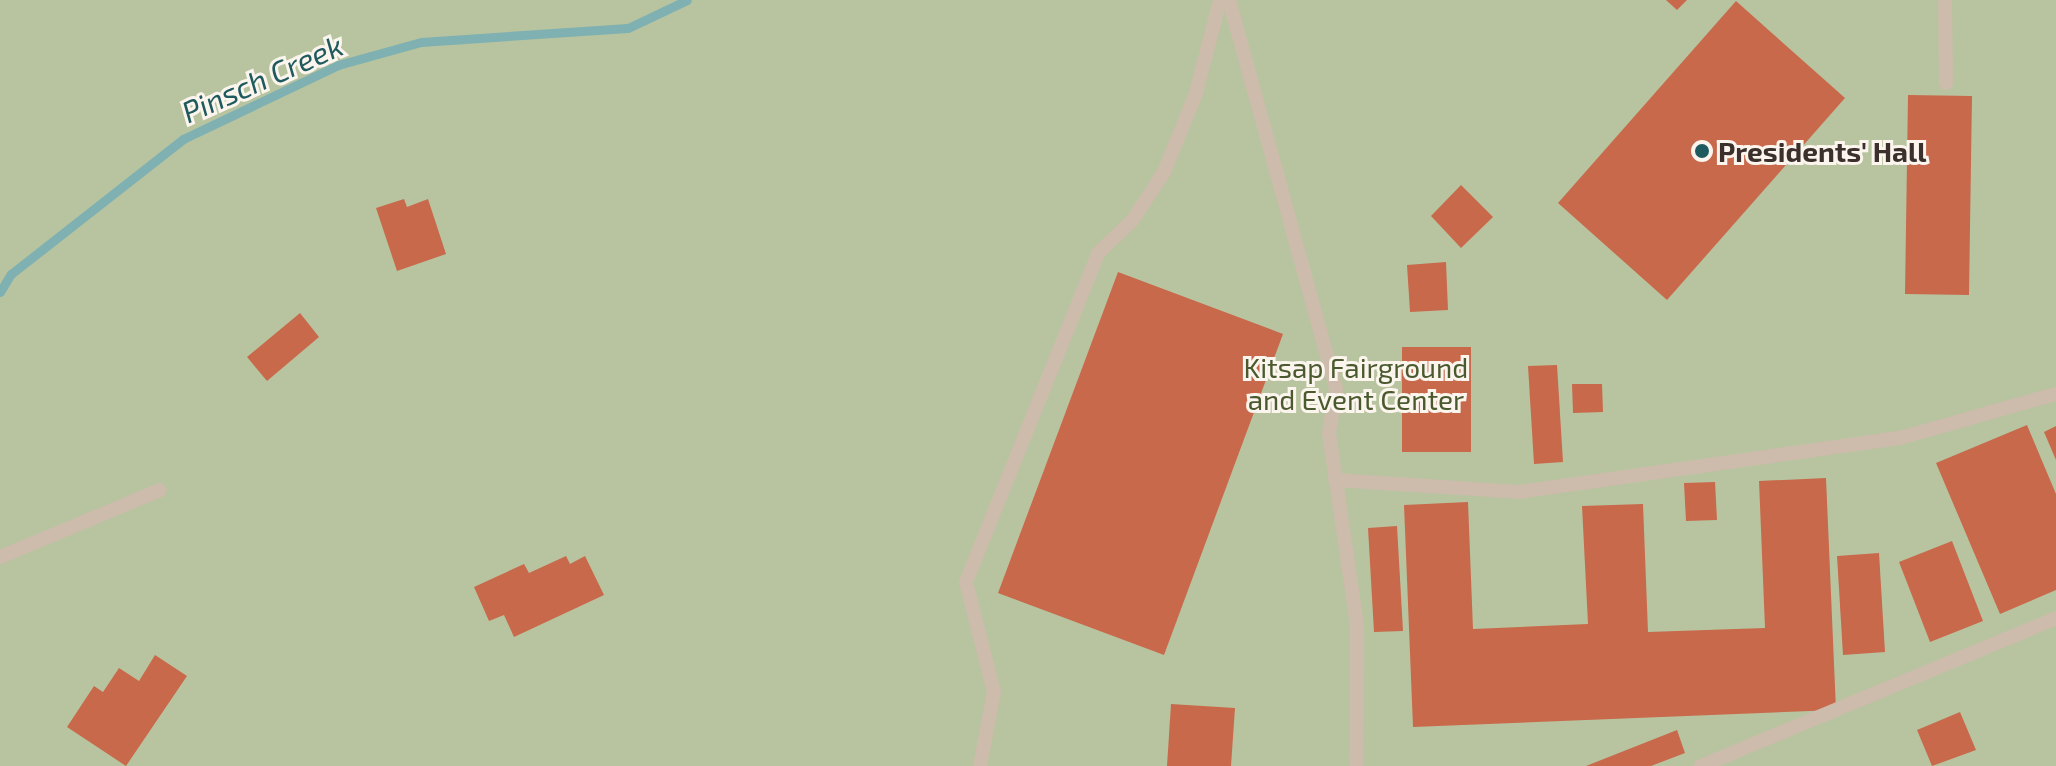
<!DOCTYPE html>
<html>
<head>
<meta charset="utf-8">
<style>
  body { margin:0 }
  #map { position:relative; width:2056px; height:766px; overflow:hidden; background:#f4ebe1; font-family:"Exo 2",sans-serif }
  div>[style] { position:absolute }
  .green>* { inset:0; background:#b8c4a0 }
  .stream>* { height:9px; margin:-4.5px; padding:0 4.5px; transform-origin:4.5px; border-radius:4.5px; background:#7fb0b2 }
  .building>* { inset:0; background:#c8694b }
  .lane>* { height:14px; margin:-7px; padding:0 7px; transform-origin:7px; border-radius:7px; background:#cdbbac }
  .dots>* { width:22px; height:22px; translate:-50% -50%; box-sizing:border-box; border:4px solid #fbf5ee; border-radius:50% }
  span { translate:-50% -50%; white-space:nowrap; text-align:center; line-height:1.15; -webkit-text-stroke:6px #fbf5ee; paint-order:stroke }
  .poi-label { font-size:28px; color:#3b302b; font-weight:700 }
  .left { translate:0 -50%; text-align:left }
  .park-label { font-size:28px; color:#4a5a2e }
  .water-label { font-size:30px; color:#1f5a5e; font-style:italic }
</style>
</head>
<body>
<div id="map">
  <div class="green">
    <div style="clip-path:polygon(0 0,2056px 0,2056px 766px,0 766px)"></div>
  </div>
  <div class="stream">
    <div style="left:0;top:292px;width:21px;rotate:-59deg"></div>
    <div style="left:11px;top:274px;width:219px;rotate:-38.1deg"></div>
    <div style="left:183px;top:139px;width:172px;rotate:-25.5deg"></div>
    <div style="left:338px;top:65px;width:86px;rotate:-15.5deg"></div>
    <div style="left:421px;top:42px;width:207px;rotate:-3.9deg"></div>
    <div style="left:628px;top:28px;width:65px;rotate:-25.4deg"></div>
  </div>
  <div class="building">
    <div style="clip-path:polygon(1666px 0,1687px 0,1677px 10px)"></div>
    <div style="clip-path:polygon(1736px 1px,1845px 98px,1667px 300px,1558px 203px)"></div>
    <div style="clip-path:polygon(1908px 95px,1972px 96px,1969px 295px,1905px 294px)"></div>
    <div style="clip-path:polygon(1461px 185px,1493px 217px,1461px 248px,1431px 216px)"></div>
    <div style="clip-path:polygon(404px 199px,407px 207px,428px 199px,446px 254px,397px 271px,376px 208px)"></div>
    <div style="clip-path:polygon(1446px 262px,1448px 310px,1410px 312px,1407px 265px)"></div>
    <div style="clip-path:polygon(1118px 272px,1283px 334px,1164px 655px,998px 593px)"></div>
    <div style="clip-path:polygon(300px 313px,319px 337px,267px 381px,247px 357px)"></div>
    <div style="clip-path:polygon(1402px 347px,1471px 347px,1471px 452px,1402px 452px)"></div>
    <div style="clip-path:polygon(1557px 365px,1563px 462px,1534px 464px,1528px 366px)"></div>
    <div style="clip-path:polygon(1572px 384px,1602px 384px,1603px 412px,1573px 413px)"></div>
    <div style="clip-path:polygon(2027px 425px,2056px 494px,2056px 590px,2000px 614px,1936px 463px)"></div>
    <div style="clip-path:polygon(2056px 426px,2056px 460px,2044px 432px)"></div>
    <div style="clip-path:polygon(1826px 478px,1836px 710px,1413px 727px,1404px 505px,1468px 502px,1473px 629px,1588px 624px,1582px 506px,1643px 504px,1648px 632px,1765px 628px,1759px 481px)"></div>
    <div style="clip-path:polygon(1715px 482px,1717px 520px,1686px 521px,1684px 483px)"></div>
    <div style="clip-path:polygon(1397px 526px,1403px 631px,1374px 632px,1368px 528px)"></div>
    <div style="clip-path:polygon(1952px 541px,1983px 621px,1930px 642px,1899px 562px)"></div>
    <div style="clip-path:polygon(1879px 553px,1885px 652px,1843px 655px,1837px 556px)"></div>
    <div style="clip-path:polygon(566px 556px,570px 564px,585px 556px,604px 595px,514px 637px,504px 615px,489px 621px,474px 587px,524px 564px,529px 573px)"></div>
    <div style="clip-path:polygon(155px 655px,187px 676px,126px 766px,67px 727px,94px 686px,103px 692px,119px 668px,139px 681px)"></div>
    <div style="clip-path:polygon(1171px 704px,1235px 708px,1231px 766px,1167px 766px)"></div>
    <div style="clip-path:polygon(1960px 712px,1976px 750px,1932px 766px,1917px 730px)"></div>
    <div style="clip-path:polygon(1677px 730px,1685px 753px,1651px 766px,1586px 766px)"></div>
  </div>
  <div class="lane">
    <div style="left:1229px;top:0;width:403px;rotate:74.6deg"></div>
    <div style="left:1336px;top:389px;width:45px;rotate:99deg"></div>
    <div style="left:1329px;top:433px;width:194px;rotate:81.7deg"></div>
    <div style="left:1357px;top:625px;width:141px;rotate:90.4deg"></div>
    <div style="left:1945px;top:0;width:83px;rotate:89.3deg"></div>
    <div style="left:1335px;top:480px;width:184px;rotate:3.7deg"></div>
    <div style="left:1519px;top:492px;width:385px;rotate:-8.1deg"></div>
    <div style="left:1900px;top:438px;width:162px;rotate:-15.8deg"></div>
    <div style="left:0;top:557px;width:173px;rotate:-22.7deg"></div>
    <div style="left:980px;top:766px;width:75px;rotate:-79.3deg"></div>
    <div style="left:994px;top:692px;width:114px;rotate:-104.3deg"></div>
    <div style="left:966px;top:582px;width:354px;rotate:-68.1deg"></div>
    <div style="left:1098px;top:253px;width:47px;rotate:-43.3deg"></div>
    <div style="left:1132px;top:221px;width:59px;rotate:-56.9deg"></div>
    <div style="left:1164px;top:172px;width:85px;rotate:-67.9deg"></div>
    <div style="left:1196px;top:93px;width:96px;rotate:-75.5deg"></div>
    <div style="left:1701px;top:766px;width:385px;rotate:-22.6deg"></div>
  </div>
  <div class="dots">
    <div style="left:1702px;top:151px;background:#1f5a5e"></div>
  </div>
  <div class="poi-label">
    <span class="left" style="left:1718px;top:151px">Presidents' Hall</span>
  </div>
  <div class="park-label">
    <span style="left:1356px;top:383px">Kitsap Fairground<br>and Event Center</span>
  </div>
  <div class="water-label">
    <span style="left:262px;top:78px;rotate:-24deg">Pinsch Creek</span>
  </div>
</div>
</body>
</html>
